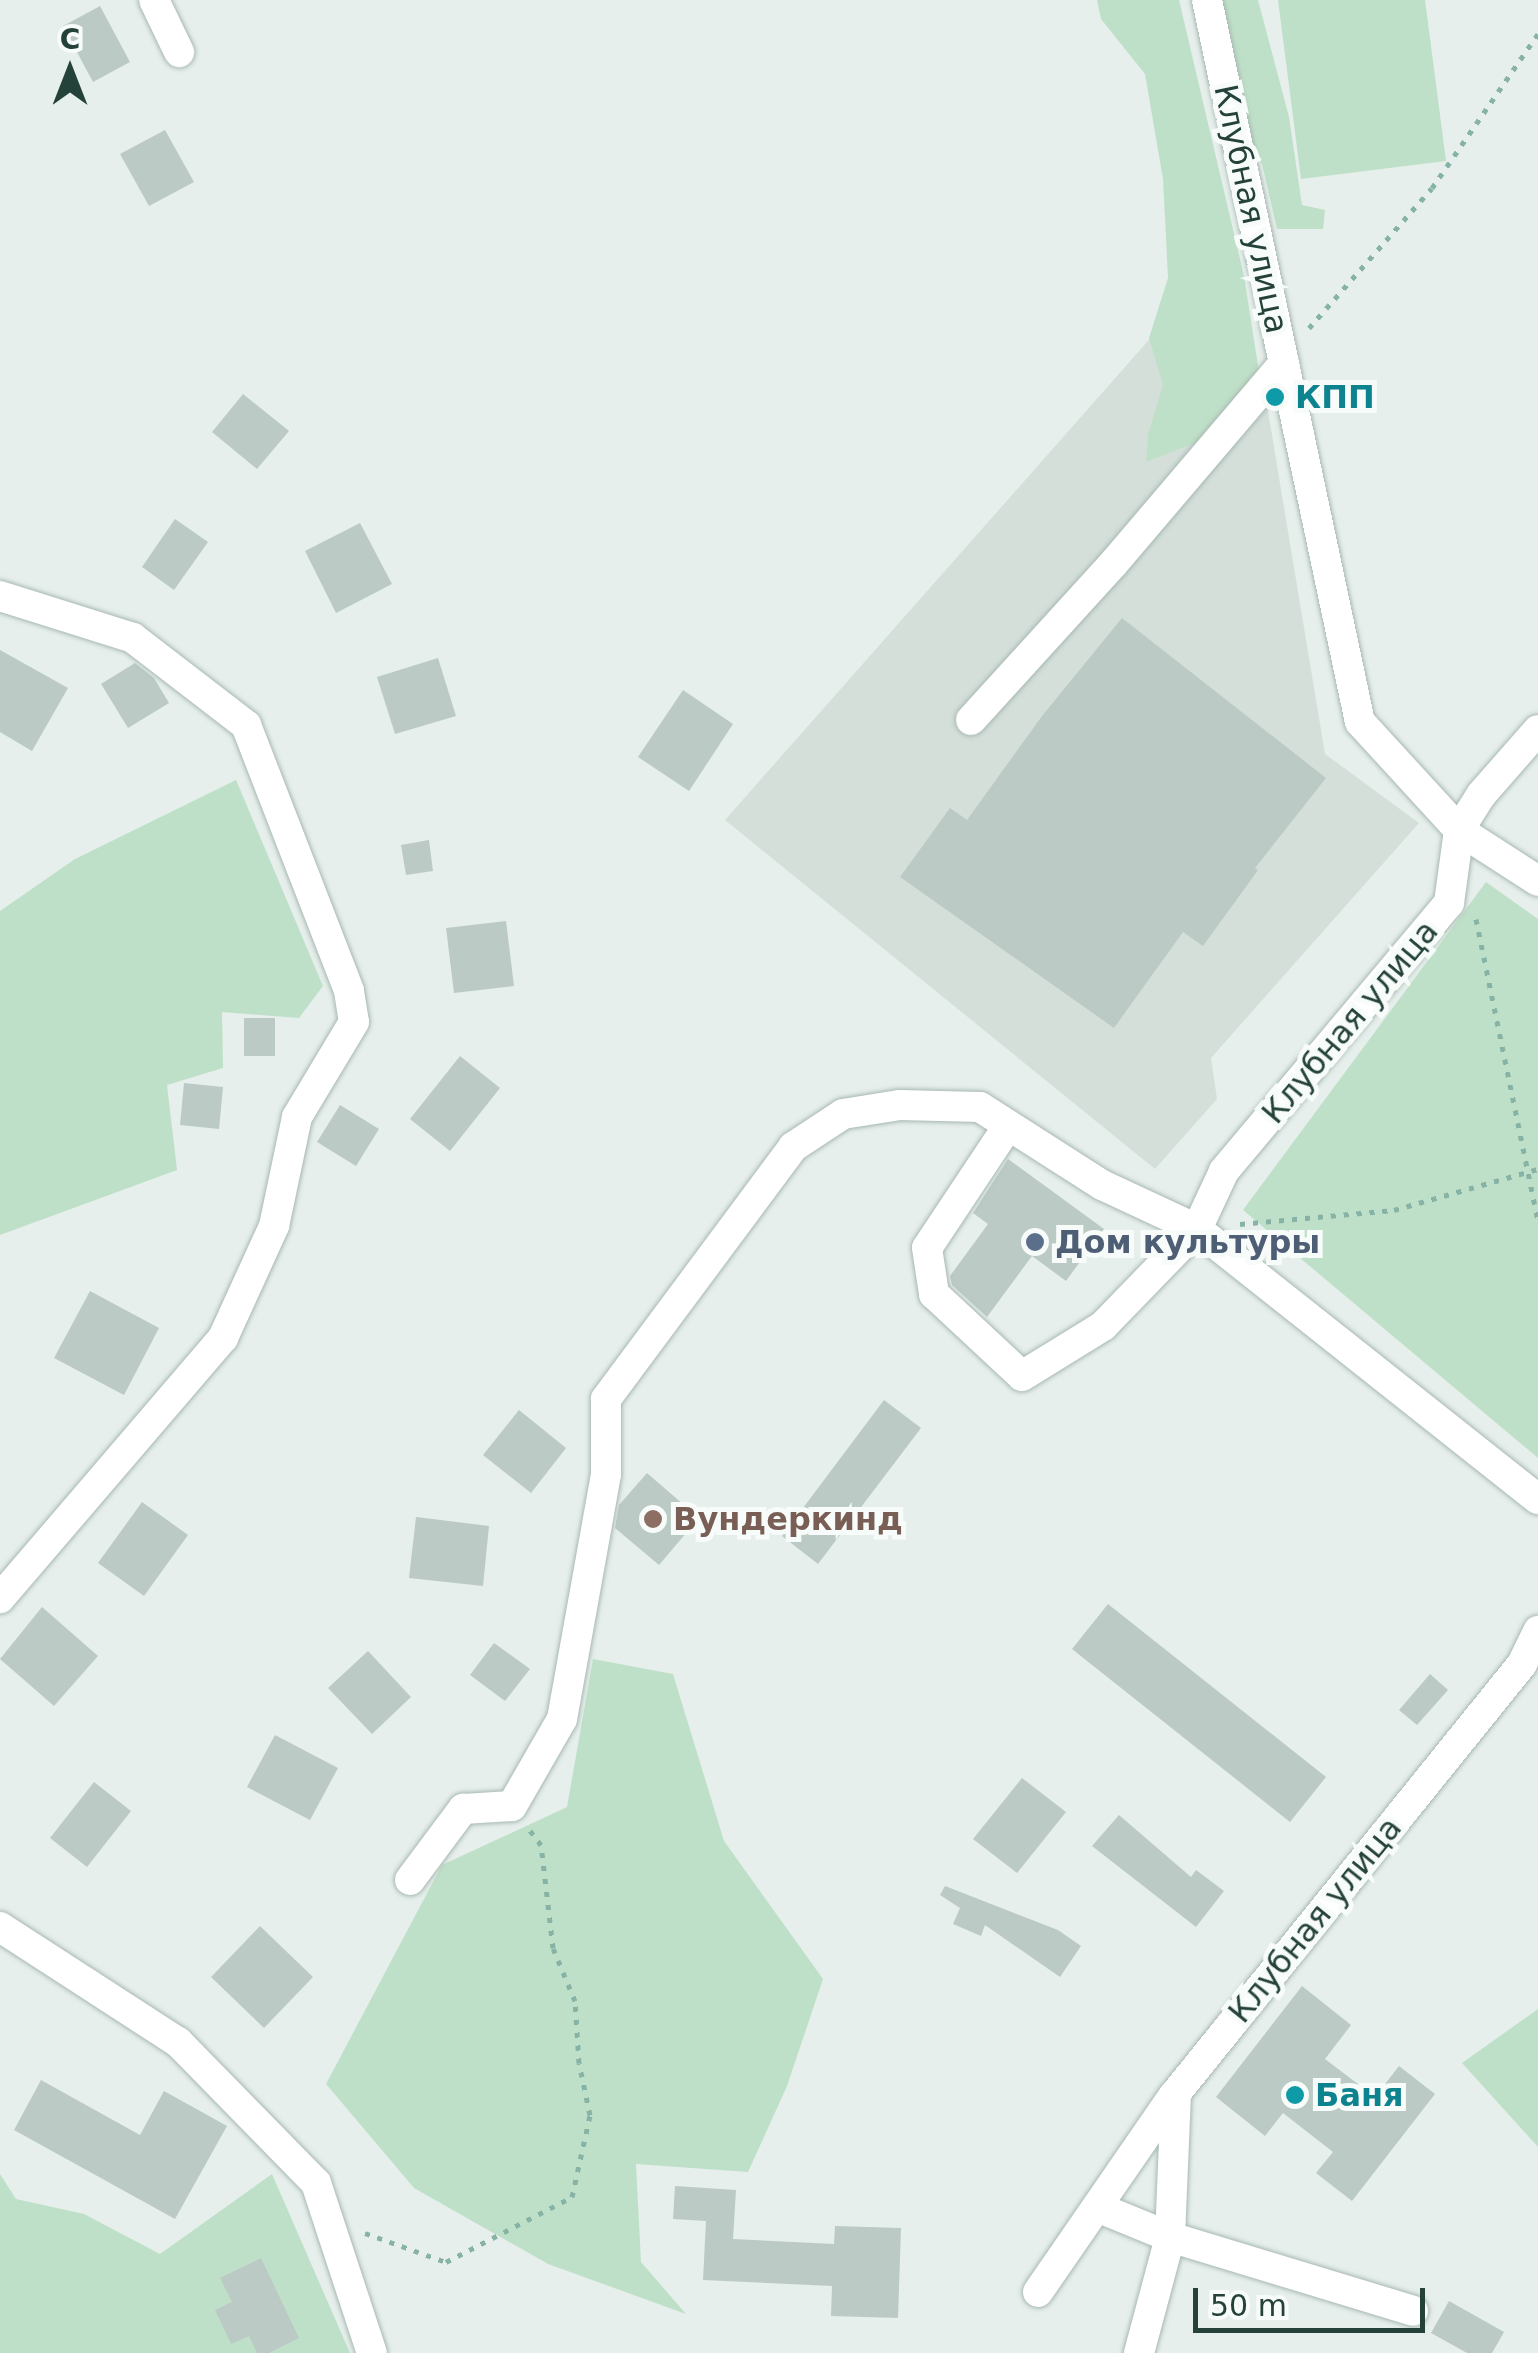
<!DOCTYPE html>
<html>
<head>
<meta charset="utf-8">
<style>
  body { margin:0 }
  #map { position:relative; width:1538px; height:2353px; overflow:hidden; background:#e6efeb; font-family:"DejaVu Sans",sans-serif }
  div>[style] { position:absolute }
  .built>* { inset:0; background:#d4dfda }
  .green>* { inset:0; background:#bfe0c8 }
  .building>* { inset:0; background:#bbcac4 }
  .path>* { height:5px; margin-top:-2.5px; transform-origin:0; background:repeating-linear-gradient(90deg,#86b3a5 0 5px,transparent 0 13px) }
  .roads { filter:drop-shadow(0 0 2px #a8b8b2) drop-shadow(0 0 2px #a8b8b2) }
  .minor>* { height:30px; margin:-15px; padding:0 15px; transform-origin:15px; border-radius:15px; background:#fff }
  .dots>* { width:28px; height:28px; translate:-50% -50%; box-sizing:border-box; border:5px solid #f7fbf9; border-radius:50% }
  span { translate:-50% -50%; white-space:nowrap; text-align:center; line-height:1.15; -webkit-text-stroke:10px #f7fbf9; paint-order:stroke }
  .street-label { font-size:32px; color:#24423a }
  .culture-label { font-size:32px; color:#0d838f; font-weight:700 }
  .left { translate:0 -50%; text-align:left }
  .service-label { font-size:32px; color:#4e5e75; font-weight:700 }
  .education-label { font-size:32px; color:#785e54; font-weight:700 }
  .north { position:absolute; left:20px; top:20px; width:100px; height:100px; -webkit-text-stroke:8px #f7fbf9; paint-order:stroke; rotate:0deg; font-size:28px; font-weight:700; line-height:40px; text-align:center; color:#24423a }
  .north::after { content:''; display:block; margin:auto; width:35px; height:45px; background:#24423a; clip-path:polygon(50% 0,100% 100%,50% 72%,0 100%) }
  .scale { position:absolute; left:1193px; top:2288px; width:232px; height:45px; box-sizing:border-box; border:5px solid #24423a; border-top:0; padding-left:12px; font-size:30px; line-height:35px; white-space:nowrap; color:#24423a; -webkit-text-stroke:8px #f7fbf9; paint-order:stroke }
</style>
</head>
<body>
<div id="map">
  <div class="built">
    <div style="clip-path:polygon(1215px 265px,1264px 387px,1325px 754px,1419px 823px,1211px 1058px,1217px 1099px,1155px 1169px,725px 820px)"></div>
  </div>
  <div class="green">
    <div style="clip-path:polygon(1097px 0,1179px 0,1244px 276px,1259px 372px,1200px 441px,1146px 462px,1148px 434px,1163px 385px,1149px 338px,1168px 278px,1163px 179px,1145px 74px,1101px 19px)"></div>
    <div style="clip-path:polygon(1221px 0,1258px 0,1289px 117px,1302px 205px,1325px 210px,1323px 229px,1277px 229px,1262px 164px,1244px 134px)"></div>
    <div style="clip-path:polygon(1278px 0,1425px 0,1446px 161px,1301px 179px)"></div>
    <div style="clip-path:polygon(236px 780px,323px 986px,299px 1018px,222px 1012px,223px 1068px,167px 1085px,177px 1170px,0 1235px,0 911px,75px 859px)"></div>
    <div style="clip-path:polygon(1486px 882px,1538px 919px,1538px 1458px,1243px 1210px)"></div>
    <div style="clip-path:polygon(593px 1659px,673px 1674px,724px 1841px,823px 1979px,787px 2086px,748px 2172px,636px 2164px,641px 2262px,686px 2314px,548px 2264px,414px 2188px,326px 2084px,442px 1865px,567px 1807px)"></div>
    <div style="clip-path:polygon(1538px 2009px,1538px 2147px,1462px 2063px)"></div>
    <div style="clip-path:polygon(0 2174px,16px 2199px,84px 2214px,160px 2254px,272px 2174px,350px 2353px,0 2353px)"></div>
  </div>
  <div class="building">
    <div style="clip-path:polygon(100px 6px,130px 62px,93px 82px,63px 26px)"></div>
    <div style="clip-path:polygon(165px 130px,194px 182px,149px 206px,120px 154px)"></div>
    <div style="clip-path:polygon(243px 394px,289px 431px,257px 469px,212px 432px)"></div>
    <div style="clip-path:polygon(175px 519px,208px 542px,174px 590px,142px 567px)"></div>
    <div style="clip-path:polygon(360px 523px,392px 584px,336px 613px,305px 551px)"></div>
    <div style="clip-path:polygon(1122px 618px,1326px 778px,1255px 868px,1258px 870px,1203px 946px,1183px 932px,1114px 1028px,900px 877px,950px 808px,967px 820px,1042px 716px)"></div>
    <div style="clip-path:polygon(0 650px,68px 688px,32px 751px,0 732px)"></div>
    <div style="clip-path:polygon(438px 658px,456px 716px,395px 734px,377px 677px)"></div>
    <div style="clip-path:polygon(135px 663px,154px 678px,169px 703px,128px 728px,101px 684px)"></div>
    <div style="clip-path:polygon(683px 690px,733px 724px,689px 791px,638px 757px)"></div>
    <div style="clip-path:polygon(429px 840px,433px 871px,406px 875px,401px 845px)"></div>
    <div style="clip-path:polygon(506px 921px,514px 986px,454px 993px,446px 928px)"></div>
    <div style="clip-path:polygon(244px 1018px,275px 1018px,275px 1056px,244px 1056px)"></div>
    <div style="clip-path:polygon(460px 1056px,500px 1088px,450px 1151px,410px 1119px)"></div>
    <div style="clip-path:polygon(184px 1083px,223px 1087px,219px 1129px,180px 1125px)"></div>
    <div style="clip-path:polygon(340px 1105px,379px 1129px,356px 1166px,317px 1142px)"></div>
    <div style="clip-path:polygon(1008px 1159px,1104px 1229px,1066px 1281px,1032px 1256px,987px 1317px,952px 1285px,950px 1276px,988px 1224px,973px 1213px)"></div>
    <div style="clip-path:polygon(90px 1291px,159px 1328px,124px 1395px,54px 1358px)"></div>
    <div style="clip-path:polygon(884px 1400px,921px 1428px,818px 1564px,782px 1536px)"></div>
    <div style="clip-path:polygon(519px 1410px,566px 1448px,531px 1493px,483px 1455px)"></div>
    <div style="clip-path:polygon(647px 1473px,699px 1518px,659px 1565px,615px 1528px,619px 1505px)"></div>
    <div style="clip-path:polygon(142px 1502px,188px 1535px,144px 1596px,98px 1563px)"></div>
    <div style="clip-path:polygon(416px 1517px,489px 1526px,483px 1586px,409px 1578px)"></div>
    <div style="clip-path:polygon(1108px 1604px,1326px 1777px,1290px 1822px,1072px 1649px)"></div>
    <div style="clip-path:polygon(42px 1607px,98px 1656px,54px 1706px,0 1659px)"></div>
    <div style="clip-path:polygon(494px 1643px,530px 1669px,505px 1701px,470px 1675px)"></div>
    <div style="clip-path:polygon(368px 1651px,411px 1697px,372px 1734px,328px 1688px)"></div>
    <div style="clip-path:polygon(1430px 1674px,1448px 1690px,1417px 1725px,1399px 1710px)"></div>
    <div style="clip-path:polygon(275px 1735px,338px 1768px,310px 1820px,247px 1787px)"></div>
    <div style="clip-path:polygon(1022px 1778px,1066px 1812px,1017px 1873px,973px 1839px)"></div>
    <div style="clip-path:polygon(94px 1782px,131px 1811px,87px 1867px,50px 1838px)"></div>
    <div style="clip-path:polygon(1119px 1815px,1191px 1877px,1196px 1870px,1224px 1891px,1196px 1927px,1092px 1846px)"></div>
    <div style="clip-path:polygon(945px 1886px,1058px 1930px,1081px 1946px,1060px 1977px,985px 1925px,981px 1936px,953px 1924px,960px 1908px,940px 1895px)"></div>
    <div style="clip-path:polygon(260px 1926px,313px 1977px,264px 2028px,211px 1977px)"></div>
    <div style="clip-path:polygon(1302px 1986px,1351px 2025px,1325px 2059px,1375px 2097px,1399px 2066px,1435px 2094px,1352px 2201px,1316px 2173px,1333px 2152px,1283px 2113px,1265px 2136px,1216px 2097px)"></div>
    <div style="clip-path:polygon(41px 2080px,140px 2135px,164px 2091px,227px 2126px,175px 2219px,14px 2130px)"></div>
    <div style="clip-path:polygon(675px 2186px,736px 2190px,733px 2239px,834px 2244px,835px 2226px,901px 2228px,898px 2318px,831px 2316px,832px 2286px,703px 2280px,706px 2221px,673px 2219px)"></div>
    <div style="clip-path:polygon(261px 2258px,299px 2338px,269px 2353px,257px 2353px,249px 2336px,231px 2344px,215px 2310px,232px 2302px,220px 2278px)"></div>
    <div style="clip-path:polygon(1449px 2301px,1504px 2332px,1492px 2353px,1467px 2353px,1431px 2333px)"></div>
  </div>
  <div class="path">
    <div style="left:1309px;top:328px;width:186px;rotate:-48.7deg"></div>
    <div style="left:1432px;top:188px;width:187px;rotate:-55.5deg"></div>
    <div style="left:1476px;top:919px;width:307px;rotate:78.4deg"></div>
    <div style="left:1240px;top:1224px;width:155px;rotate:-5.2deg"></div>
    <div style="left:1394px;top:1210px;width:150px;rotate:-15.9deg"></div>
    <div style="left:365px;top:2233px;width:86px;rotate:19.7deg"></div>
    <div style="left:446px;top:2262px;width:142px;rotate:-27.3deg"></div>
    <div style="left:572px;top:2197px;width:84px;rotate:-77.6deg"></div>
    <div style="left:590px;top:2115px;width:53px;rotate:-101.9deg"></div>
    <div style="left:579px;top:2063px;width:62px;rotate:-93.7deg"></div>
    <div style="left:575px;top:2001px;width:57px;rotate:-112.5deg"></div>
    <div style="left:553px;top:1948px;width:104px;rotate:-96.6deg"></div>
    <div style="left:541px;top:1845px;width:20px;rotate:-127deg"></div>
  </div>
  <div class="roads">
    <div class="minor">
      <div style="left:154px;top:0;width:58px;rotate:64.3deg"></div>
      <div style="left:1207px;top:0;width:738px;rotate:78.04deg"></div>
      <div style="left:1360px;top:722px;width:147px;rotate:47.5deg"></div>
      <div style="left:1459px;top:830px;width:94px;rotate:32.8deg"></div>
      <div style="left:0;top:596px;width:139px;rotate:17.5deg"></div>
      <div style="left:133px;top:638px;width:143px;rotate:37.6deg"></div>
      <div style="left:246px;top:725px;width:285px;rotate:68.8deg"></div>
      <div style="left:349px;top:991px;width:31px;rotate:81deg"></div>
      <div style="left:354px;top:1022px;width:111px;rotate:121deg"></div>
      <div style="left:297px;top:1117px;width:111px;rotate:101.9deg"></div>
      <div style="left:274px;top:1226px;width:123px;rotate:114.5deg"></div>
      <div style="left:223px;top:1338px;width:343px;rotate:130.6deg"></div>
      <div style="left:971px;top:720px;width:211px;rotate:-47.7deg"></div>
      <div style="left:1113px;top:564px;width:264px;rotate:-49.6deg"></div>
      <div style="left:1008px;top:1126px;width:146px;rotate:123.6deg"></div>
      <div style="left:927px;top:1248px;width:47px;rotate:81.3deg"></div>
      <div style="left:934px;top:1294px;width:120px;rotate:43deg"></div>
      <div style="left:1022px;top:1376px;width:95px;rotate:-31.7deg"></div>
      <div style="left:1103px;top:1326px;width:135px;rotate:-45.9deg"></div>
      <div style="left:1197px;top:1229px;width:64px;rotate:-65deg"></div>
      <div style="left:1224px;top:1171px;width:350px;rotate:-50deg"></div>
      <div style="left:1449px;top:903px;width:74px;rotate:-82.2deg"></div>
      <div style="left:1459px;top:830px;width:41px;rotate:-57.8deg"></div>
      <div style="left:1481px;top:795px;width:86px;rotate:-48.8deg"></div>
      <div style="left:410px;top:1880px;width:89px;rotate:-53.3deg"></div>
      <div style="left:463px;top:1809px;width:49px;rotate:-3.5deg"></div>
      <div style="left:512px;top:1806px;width:100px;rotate:-60.1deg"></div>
      <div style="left:562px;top:1719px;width:249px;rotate:-79.8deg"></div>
      <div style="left:606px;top:1474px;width:75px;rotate:-90deg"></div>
      <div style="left:606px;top:1399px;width:314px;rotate:-53.4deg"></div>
      <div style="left:793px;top:1147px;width:60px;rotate:-33.4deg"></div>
      <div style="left:843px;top:1114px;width:58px;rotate:-9deg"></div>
      <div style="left:900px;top:1105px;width:80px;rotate:1.4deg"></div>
      <div style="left:980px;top:1107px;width:145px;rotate:32.6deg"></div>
      <div style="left:1102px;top:1185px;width:105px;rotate:24.9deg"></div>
      <div style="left:1197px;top:1229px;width:435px;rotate:38.4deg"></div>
      <div style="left:0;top:1927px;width:212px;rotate:32.9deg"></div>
      <div style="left:178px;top:2042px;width:197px;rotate:45.6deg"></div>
      <div style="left:316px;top:2183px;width:179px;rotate:71.8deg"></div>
      <div style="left:1097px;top:2207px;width:79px;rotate:22.3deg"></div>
      <div style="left:1170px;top:2237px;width:254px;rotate:16.9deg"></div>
      <div style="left:1038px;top:2292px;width:239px;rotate:-55.4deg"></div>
      <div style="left:1139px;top:2353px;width:120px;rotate:-75deg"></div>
      <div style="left:1170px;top:2237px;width:144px;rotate:-87.6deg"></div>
      <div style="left:1176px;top:2093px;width:551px;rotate:-51.11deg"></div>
      <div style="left:1522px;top:1664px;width:37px;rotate:-64deg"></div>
    </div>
  </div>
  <div class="dots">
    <div style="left:1275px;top:397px;background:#0f9aa8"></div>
    <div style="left:1035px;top:1242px;background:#5c6f8a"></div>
    <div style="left:653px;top:1519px;background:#8d6e63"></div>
    <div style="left:1295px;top:2095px;background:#0f9aa8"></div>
  </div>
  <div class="street-label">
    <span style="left:1251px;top:209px;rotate:78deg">Клубная улица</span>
    <span style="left:1350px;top:1022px;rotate:-50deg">Клубная улица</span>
    <span style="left:1315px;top:1920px;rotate:-51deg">Клубная улица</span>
  </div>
  <div class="culture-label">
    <span class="left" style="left:1295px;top:397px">КПП</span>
    <span class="left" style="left:1315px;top:2095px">Баня</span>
  </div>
  <div class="service-label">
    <span class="left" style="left:1055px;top:1242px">Дом культуры</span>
  </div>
  <div class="education-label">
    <span class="left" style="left:673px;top:1519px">Вундеркинд</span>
  </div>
  <div class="north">С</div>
  <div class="scale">50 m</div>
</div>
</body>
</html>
